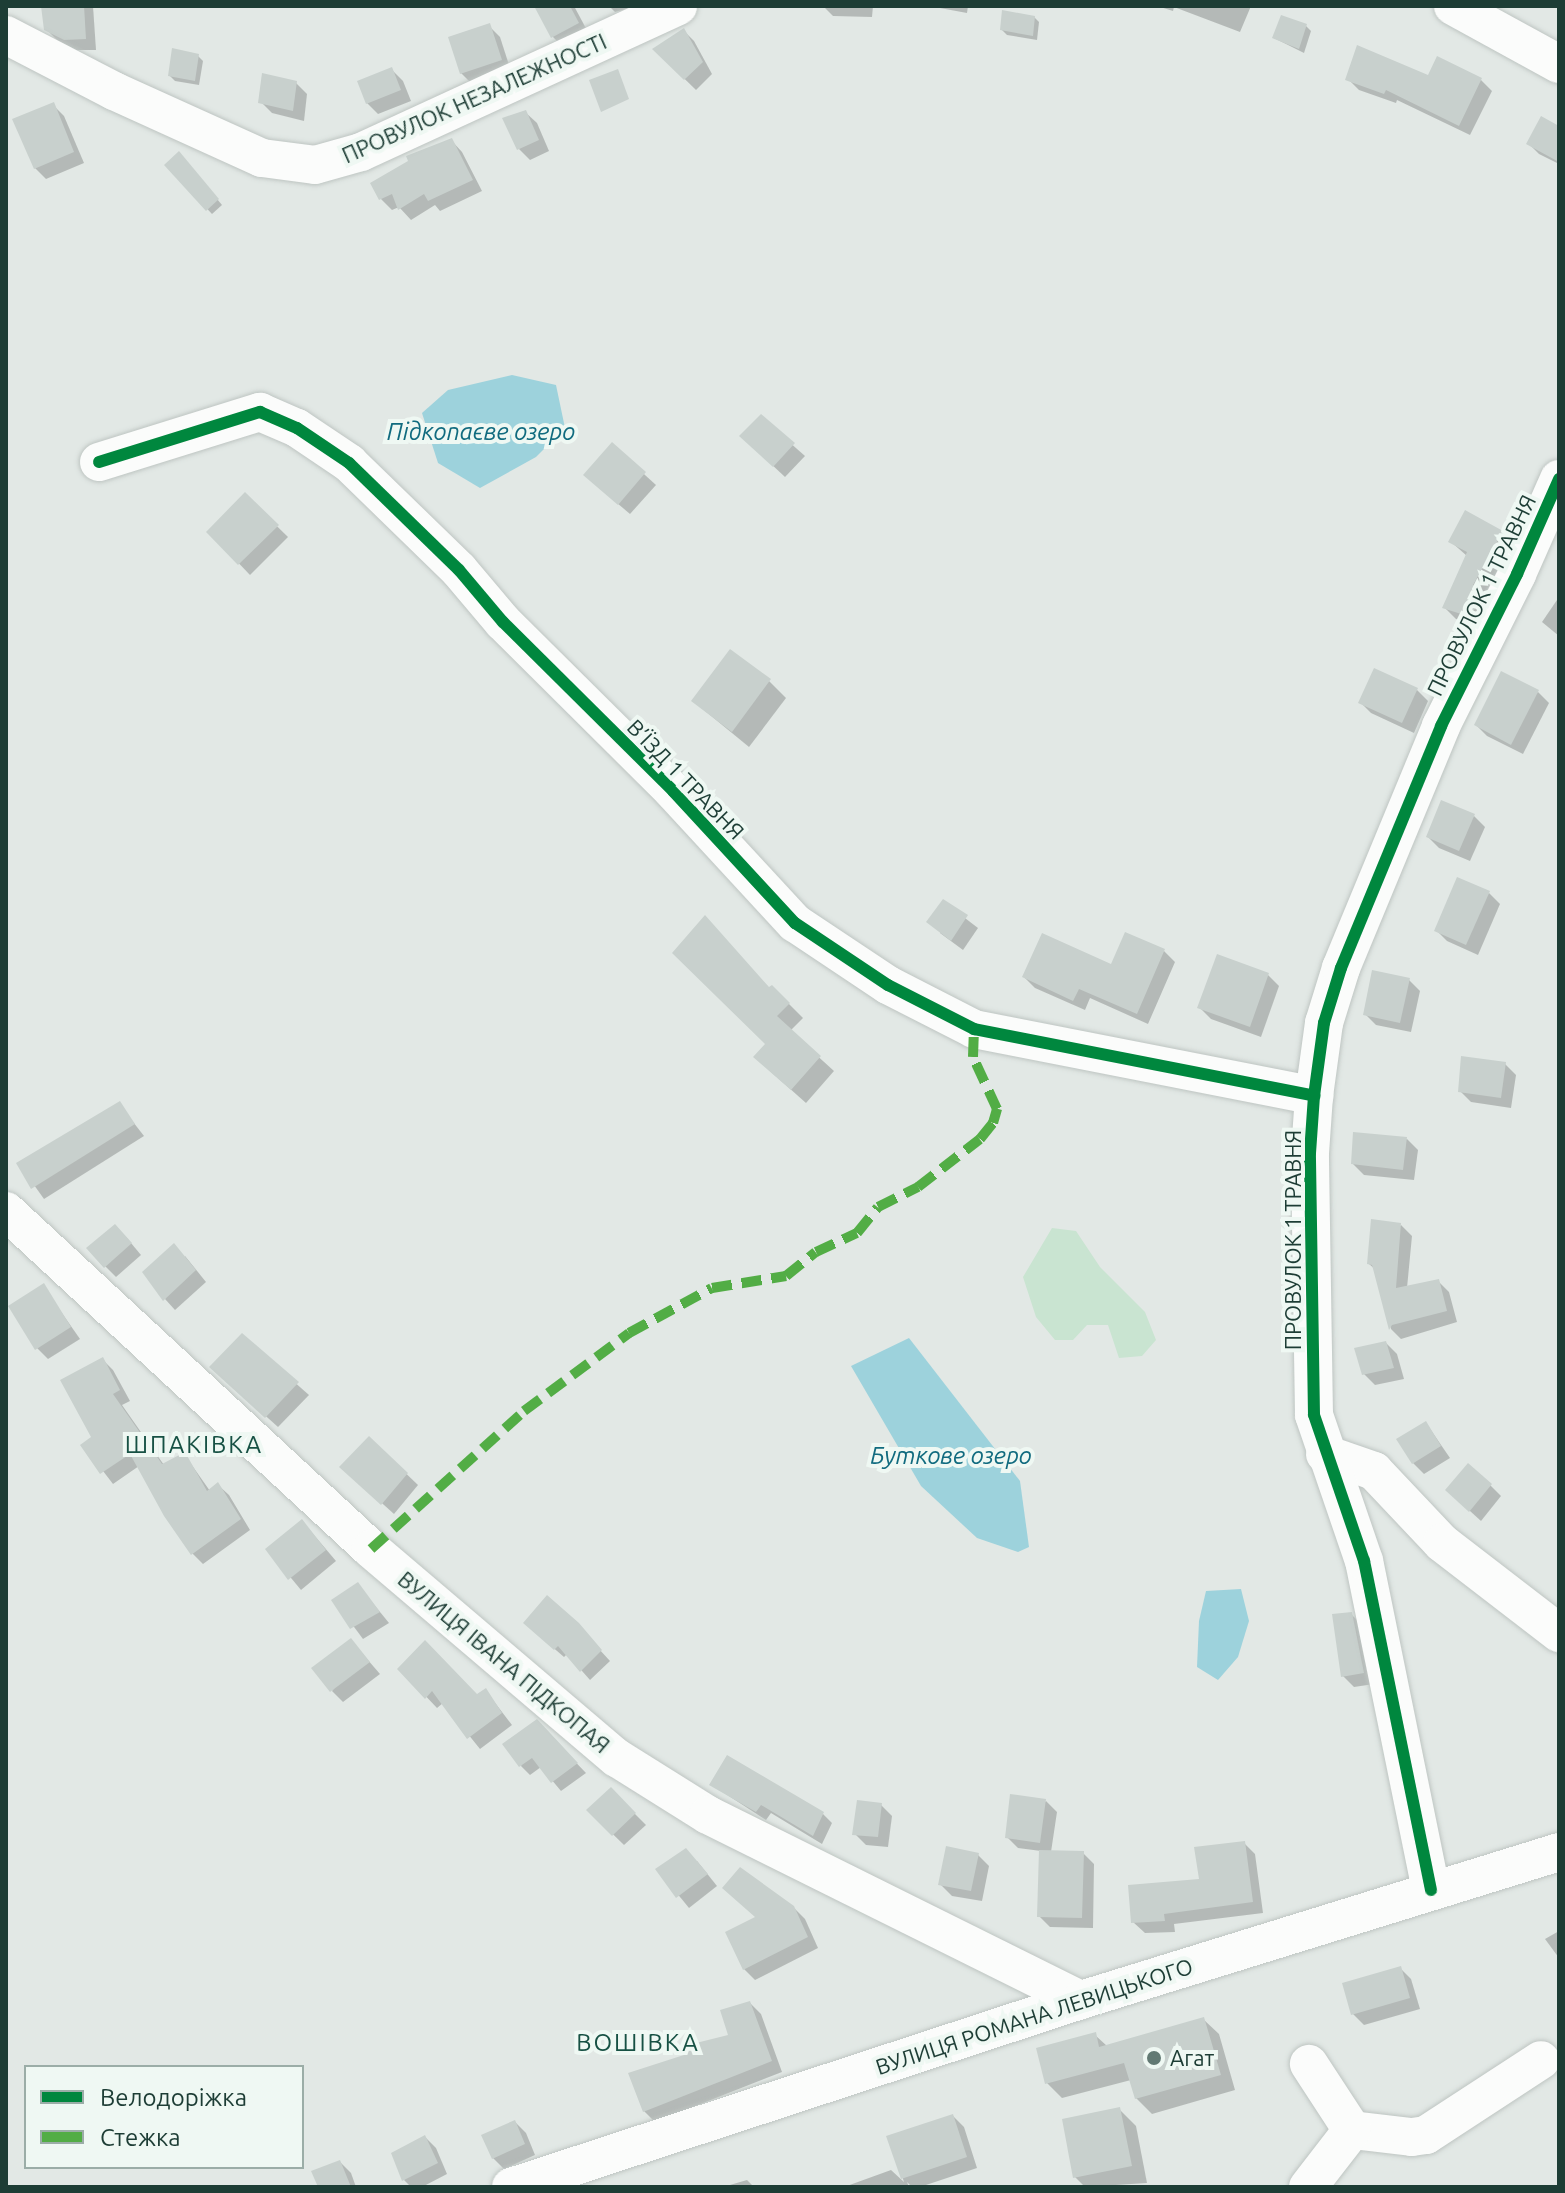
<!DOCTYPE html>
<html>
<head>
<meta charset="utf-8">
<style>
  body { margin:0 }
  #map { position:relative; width:1565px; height:2193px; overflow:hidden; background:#e2e8e5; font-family:Ubuntu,sans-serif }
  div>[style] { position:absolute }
  .green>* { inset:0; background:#c9e4d1 }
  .water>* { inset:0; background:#9dd2dc }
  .shadow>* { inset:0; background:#0003 }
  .building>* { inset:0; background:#c8d0cd }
  .roads { filter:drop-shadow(0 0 2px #bec5c2) drop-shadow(0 0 2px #bec5c2) }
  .minor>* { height:38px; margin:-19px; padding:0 19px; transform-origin:19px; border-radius:19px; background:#fbfcfb }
  .quiet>* { height:10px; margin-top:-5px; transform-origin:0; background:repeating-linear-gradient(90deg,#52ad45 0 20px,transparent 0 30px) }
  .cycleway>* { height:12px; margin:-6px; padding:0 6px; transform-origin:6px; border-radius:6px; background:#00873e }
  .dots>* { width:22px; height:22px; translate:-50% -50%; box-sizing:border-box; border:4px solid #eff8f3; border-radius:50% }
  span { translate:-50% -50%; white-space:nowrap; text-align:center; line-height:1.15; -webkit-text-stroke:8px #eff8f3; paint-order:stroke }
  .street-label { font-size:22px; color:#1d3d35 }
  .poi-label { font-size:22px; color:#1d3d35 }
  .left { translate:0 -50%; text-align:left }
  .water-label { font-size:24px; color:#116b7f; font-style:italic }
  .neighbourhood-label { font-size:24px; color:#175144; letter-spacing:2px }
  .frame { position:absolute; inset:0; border:8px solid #1d3d35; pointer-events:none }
  .legend { position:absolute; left:24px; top:2065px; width:280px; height:104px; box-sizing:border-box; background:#eff8f3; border:2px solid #9bada7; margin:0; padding:10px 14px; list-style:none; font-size:24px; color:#1d3d35 }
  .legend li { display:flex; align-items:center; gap:16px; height:40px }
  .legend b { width:40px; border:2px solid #9bada7 }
</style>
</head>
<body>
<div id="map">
  <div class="green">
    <div style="clip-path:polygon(1052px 1228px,1076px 1231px,1100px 1267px,1145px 1312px,1156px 1340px,1142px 1356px,1119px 1358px,1108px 1325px,1087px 1325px,1073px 1340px,1055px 1340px,1036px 1317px,1023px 1277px)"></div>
  </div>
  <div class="water">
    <div style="clip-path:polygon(512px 375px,556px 385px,565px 428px,536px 457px,480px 488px,438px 463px,422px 413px,448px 390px)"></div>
    <div style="clip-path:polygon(909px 1338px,1020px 1481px,1029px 1547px,1018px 1552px,977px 1538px,921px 1486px,851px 1366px)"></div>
    <div style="clip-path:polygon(1241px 1589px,1249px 1621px,1238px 1657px,1218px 1680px,1197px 1667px,1199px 1621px,1206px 1591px)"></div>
  </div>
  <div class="shadow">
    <div style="clip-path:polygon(43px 6px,93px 6px,96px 50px,76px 50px,57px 40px,46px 29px)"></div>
    <div style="clip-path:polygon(537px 6px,574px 6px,589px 34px,563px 47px,552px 36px)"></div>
    <div style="clip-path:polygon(609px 6px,637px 6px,615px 12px)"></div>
    <div style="clip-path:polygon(823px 6px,873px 6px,872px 17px,833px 16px)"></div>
    <div style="clip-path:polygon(929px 6px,968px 6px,967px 13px)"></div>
    <div style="clip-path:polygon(1157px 6px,1251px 6px,1240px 32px,1174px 7px,1173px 11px)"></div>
    <div style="clip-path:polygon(1034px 17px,1039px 22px,1037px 40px,1007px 35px,1002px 30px)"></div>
    <div style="clip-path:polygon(489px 26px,500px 37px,511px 71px,472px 84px,461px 73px)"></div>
    <div style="clip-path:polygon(1306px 26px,1311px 31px,1304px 53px,1274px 38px)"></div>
    <div style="clip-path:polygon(683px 30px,694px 41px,712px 74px,696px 90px,655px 50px)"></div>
    <div style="clip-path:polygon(198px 56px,203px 61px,199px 85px,175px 81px,170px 76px)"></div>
    <div style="clip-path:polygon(392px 70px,403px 81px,411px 101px,378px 114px,367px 103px)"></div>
    <div style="clip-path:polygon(1429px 78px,1481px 80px,1492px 91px,1470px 135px,1397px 100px,1396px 103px,1359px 90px,1348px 79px)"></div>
    <div style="clip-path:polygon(296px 83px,307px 94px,304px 121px,272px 113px,261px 102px)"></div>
    <div style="clip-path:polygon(53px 105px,64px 116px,84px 163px,46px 179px,35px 168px)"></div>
    <div style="clip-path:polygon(525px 112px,537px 123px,549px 151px,530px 160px,519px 149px)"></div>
    <div style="clip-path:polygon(1559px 128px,1559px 164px,1539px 154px,1528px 143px)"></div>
    <div style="clip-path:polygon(451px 140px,462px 152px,482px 191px,440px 211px,435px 205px,411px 220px,399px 207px,392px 210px,381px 199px,373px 184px)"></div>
    <div style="clip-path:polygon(184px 159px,222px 205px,212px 214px,167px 166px)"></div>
    <div style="clip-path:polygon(761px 417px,805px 456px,785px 477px,753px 447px)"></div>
    <div style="clip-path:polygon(612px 445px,656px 485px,630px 514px,597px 486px)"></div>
    <div style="clip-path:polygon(245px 495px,288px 537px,250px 575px,209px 532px)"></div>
    <div style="clip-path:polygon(1501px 532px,1512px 543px,1485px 594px,1493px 603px,1482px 627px,1456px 619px,1445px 608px,1467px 556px,1450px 541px)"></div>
    <div style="clip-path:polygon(1557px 600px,1559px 601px,1559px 636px,1542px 622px)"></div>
    <div style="clip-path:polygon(769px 681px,786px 698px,749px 747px,693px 701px)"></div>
    <div style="clip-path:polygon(1417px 690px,1428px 701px,1414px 733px,1371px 713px,1360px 702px)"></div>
    <div style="clip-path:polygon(1538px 692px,1549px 703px,1523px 754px,1487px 736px,1476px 725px)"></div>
    <div style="clip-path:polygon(1474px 816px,1485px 827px,1470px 861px,1439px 848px,1428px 837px)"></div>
    <div style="clip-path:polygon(1489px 893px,1500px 904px,1478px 955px,1447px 941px,1436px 930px)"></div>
    <div style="clip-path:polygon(944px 902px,978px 928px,963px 950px,940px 933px)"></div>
    <div style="clip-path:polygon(1126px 934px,1164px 951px,1175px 962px,1148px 1024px,1090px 998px,1085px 1010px,1035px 988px,1024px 977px,1112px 966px)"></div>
    <div style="clip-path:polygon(1268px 975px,1279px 986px,1261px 1037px,1211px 1019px,1200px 1008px)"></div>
    <div style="clip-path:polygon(1409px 980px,1420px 991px,1411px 1032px,1376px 1025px,1365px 1014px)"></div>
    <div style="clip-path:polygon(772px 987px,803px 1018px,790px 1031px,834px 1071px,806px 1103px,770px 1071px,767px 1044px)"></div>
    <div style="clip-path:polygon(1505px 1064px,1516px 1075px,1511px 1108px,1471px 1102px,1460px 1091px)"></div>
    <div style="clip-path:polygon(119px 1104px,144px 1136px,44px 1199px,19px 1164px)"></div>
    <div style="clip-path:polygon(1407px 1139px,1418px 1150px,1414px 1180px,1364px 1175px,1353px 1164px)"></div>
    <div style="clip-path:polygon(1401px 1225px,1412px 1236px,1407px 1288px,1438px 1281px,1449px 1292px,1457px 1322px,1401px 1339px,1391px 1329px,1376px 1270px,1369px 1264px)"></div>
    <div style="clip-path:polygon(126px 1237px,141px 1255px,116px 1277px,105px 1266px)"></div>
    <div style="clip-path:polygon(185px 1256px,206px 1282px,175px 1310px,165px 1299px)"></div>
    <div style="clip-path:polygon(43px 1286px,80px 1339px,48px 1359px,37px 1348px)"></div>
    <div style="clip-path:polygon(242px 1336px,309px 1395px,278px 1427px,223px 1378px)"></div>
    <div style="clip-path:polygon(1386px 1343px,1397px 1354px,1404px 1379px,1375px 1385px,1364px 1374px)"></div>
    <div style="clip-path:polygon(102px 1359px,113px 1370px,130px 1401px,122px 1405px,164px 1465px,184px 1454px,210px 1491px,218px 1485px,229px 1495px,250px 1530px,203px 1564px,192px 1553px,139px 1466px,113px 1484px,83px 1445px,94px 1438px)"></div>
    <div style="clip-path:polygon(1426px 1423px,1450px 1458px,1424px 1474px,1413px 1463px)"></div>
    <div style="clip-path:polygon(369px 1438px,418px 1485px,394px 1514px,353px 1477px)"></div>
    <div style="clip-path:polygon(1490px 1485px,1501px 1496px,1481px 1521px,1459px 1501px)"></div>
    <div style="clip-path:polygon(302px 1521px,336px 1561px,301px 1590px,267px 1549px)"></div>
    <div style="clip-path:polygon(358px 1585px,389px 1623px,363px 1639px,334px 1600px)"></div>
    <div style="clip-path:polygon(1351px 1614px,1362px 1625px,1374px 1684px,1354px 1687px,1343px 1676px)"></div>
    <div style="clip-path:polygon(577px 1625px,610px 1661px,590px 1680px,567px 1654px,564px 1657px,535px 1632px)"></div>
    <div style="clip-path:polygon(361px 1652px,380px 1674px,343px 1702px,332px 1691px)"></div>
    <div style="clip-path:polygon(400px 1669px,478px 1697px,486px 1691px,512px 1725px,480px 1749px,443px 1703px,437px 1708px)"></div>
    <div style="clip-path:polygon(536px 1721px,586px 1773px,561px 1791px,541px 1767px,530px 1775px,521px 1766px)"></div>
    <div style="clip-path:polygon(712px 1785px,823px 1814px,832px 1823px,822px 1844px,771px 1813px,766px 1820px)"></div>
    <div style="clip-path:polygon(611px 1790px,646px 1825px,624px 1845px,588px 1810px)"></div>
    <div style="clip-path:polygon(1046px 1801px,1057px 1812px,1051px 1852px,1083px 1853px,1094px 1864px,1093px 1928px,1050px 1927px,1039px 1916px,1041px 1851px,1018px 1848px,1007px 1837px)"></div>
    <div style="clip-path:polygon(881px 1805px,892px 1816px,888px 1847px,866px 1845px,855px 1834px)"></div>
    <div style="clip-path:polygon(1244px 1843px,1255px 1854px,1263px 1913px,1174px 1924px,1175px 1932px,1145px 1933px,1133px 1922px,1201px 1881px)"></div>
    <div style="clip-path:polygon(978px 1855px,989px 1866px,982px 1901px,952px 1896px,941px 1885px)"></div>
    <div style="clip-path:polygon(697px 1861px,717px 1886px,689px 1908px,658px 1870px)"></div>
    <div style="clip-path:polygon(793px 1907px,805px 1919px,818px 1948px,755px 1980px,744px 1969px,757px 1918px)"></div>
    <div style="clip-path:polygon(1559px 1931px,1559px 1958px,1545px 1939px)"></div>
    <div style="clip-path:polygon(1400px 1968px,1411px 1979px,1420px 2009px,1364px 2025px,1353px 2014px)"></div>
    <div style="clip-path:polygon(750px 2003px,761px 2014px,782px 2072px,655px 2122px,644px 2111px,689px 2055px,730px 2036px)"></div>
    <div style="clip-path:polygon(1203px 2019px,1219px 2034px,1235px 2090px,1152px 2114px,1136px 2098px,1131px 2080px,1062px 2098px,1047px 2083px,1095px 2035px,1107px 2046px)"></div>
    <div style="clip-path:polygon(1119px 2109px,1136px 2126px,1147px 2183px,1085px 2187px,1075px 2177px)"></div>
    <div style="clip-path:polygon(953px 2116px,964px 2127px,977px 2168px,920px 2187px,912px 2187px,907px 2182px,909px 2187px,844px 2187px,891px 2170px,904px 2182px,889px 2137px)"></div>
    <div style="clip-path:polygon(515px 2122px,526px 2133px,535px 2155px,504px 2169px,493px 2158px)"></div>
    <div style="clip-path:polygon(425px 2137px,436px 2148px,447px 2174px,422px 2187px,411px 2187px,404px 2180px)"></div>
    <div style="clip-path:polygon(340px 2162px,351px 2173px,356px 2187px,320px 2187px)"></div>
    <div style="clip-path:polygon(747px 2180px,754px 2187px,723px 2187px)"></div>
  </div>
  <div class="building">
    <div style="clip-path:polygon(41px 6px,84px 6px,86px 39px,64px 40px,44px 30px)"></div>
    <div style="clip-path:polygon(534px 6px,570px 6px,579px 23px,551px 38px)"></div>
    <div style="clip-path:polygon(1002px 10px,1035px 16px,1033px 36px,1000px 30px)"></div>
    <div style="clip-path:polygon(1281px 15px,1307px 24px,1299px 49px,1272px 38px)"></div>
    <div style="clip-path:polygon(490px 23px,502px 60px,460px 74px,448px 37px)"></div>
    <div style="clip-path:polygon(684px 28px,703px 62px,684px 80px,652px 49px)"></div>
    <div style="clip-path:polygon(1357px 45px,1428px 75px,1437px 56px,1482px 78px,1459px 126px,1386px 90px,1384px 94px,1345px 80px)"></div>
    <div style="clip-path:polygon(172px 48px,199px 54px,195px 81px,168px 76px)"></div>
    <div style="clip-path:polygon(392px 67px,401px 90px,366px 104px,357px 81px)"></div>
    <div style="clip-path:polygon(618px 69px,629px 99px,601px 112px,589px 80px)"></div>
    <div style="clip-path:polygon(262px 73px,297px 81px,293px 111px,258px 103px)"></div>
    <div style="clip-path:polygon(54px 102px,74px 152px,34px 169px,12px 119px)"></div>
    <div style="clip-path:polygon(526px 110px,539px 140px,517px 150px,502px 118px)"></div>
    <div style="clip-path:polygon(1541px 116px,1559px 126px,1559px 162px,1526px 144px)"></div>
    <div style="clip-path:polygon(452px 138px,473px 180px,428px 201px,424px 194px,398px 210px,392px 194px,379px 200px,370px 183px,408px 161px,406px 156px)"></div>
    <div style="clip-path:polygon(179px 151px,219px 199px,206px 211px,164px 165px)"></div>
    <div style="clip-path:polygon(761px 414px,795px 443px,773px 467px,739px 436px)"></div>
    <div style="clip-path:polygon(612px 442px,646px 472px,618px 505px,583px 475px)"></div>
    <div style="clip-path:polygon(245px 492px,279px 525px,238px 565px,206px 532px)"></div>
    <div style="clip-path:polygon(1465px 510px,1503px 531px,1473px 585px,1483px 590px,1471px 617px,1442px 608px,1467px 552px,1448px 542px)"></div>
    <div style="clip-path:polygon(730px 649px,771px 679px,732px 732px,691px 701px)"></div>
    <div style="clip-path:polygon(1374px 668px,1418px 688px,1402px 723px,1358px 703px)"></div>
    <div style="clip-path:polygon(1501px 671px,1539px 690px,1511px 745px,1474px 725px)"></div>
    <div style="clip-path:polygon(1441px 800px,1475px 814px,1459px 851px,1426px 837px)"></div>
    <div style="clip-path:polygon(1457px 877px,1490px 891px,1466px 945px,1434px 931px)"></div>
    <div style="clip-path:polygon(943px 899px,968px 915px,951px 941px,926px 922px)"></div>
    <div style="clip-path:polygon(705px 915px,769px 987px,772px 985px,790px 1003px,777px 1016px,821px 1056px,791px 1090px,753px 1057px,765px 1044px,672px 953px)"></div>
    <div style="clip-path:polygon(1125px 932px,1165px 949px,1137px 1014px,1079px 989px,1073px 1001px,1022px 977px,1042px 933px,1111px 964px)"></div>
    <div style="clip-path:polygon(1217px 954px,1269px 973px,1250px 1027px,1197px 1008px)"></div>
    <div style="clip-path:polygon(1372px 970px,1410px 978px,1400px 1023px,1363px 1015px)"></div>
    <div style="clip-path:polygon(1461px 1056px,1506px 1062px,1501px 1098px,1458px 1092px)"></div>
    <div style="clip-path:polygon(120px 1101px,135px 1124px,31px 1189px,16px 1163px)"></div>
    <div style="clip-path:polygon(1353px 1132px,1407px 1137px,1403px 1170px,1351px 1164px)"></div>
    <div style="clip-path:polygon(1371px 1219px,1401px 1223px,1396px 1288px,1439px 1279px,1447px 1311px,1392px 1325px,1389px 1330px,1372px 1265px,1367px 1264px)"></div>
    <div style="clip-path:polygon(115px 1224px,132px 1243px,104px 1268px,86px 1248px)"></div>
    <div style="clip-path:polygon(174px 1243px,196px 1270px,163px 1301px,142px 1272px)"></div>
    <div style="clip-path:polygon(44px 1283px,71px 1327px,35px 1350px,8px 1306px)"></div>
    <div style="clip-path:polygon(242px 1333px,299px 1382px,265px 1418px,209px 1367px)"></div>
    <div style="clip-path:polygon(1386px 1341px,1394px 1368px,1362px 1375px,1354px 1348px)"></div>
    <div style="clip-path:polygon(103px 1357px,120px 1390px,113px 1394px,162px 1464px,185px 1452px,207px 1491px,218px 1482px,241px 1519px,191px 1555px,164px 1516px,130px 1454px,100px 1474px,80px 1445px,91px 1437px,60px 1380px)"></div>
    <div style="clip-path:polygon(1426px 1421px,1441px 1446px,1412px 1464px,1396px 1439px)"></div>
    <div style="clip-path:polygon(369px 1436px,408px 1473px,381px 1505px,339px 1467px)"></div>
    <div style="clip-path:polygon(1468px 1463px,1492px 1484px,1469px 1512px,1445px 1490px)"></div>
    <div style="clip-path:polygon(302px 1519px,326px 1550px,288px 1580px,265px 1549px)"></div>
    <div style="clip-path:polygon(358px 1582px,380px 1612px,350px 1629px,331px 1600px)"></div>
    <div style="clip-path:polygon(547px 1595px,579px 1623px,602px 1650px,580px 1672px,558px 1646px,554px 1650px,523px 1623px)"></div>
    <div style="clip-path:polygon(1352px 1612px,1364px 1673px,1341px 1677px,1332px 1614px)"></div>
    <div style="clip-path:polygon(351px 1638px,370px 1662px,330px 1692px,311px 1668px)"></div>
    <div style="clip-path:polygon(425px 1640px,477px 1694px,486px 1688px,502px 1713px,467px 1739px,432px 1691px,425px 1699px,397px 1669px)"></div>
    <div style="clip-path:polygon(537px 1719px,578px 1763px,551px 1783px,532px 1758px,519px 1767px,502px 1744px)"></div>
    <div style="clip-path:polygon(727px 1755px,824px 1812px,813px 1836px,761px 1805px,756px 1812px,709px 1785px)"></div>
    <div style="clip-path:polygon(611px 1787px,636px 1813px,612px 1836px,586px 1810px)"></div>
    <div style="clip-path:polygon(1010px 1794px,1046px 1799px,1040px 1843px,1005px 1838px)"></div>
    <div style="clip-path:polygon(857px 1800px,882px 1803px,878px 1837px,852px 1835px)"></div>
    <div style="clip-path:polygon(1245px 1841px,1253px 1902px,1164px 1914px,1165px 1921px,1131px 1923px,1128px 1885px,1199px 1879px,1194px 1847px)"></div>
    <div style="clip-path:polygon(946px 1846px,979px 1853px,971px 1891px,938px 1885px)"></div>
    <div style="clip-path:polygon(686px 1848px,708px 1874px,676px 1898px,655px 1869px)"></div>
    <div style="clip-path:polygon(1039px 1850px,1084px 1851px,1082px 1918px,1037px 1917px)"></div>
    <div style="clip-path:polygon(740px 1867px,794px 1906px,808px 1937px,743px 1970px,725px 1932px,755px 1917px,722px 1888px)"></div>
    <div style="clip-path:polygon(1401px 1966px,1410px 1998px,1351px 2015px,1342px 1983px)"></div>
    <div style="clip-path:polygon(750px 2001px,772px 2061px,643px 2112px,628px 2073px,687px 2054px,684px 2046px,728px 2035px,720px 2010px)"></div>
    <div style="clip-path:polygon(1204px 2017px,1221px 2075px,1135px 2099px,1124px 2063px,1045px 2084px,1036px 2048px,1096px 2032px,1099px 2047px)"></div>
    <div style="clip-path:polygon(1120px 2107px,1132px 2166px,1073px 2178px,1062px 2119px)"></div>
    <div style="clip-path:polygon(953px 2114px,967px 2157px,901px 2179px,886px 2136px)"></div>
    <div style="clip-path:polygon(515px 2120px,525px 2144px,492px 2159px,481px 2135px)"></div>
    <div style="clip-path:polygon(425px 2135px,438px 2163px,402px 2181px,391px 2153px)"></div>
    <div style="clip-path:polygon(340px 2160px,351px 2187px,318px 2187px,311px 2171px)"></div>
  </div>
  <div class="roads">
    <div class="minor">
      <div style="left:1453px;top:6px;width:121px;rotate:28.7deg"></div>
      <div style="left:6px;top:35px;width:122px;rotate:27.4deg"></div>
      <div style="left:114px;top:91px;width:162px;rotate:24.4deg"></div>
      <div style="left:262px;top:158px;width:53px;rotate:7.5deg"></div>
      <div style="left:315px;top:165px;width:48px;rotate:-15.8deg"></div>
      <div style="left:361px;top:152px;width:349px;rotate:-24.7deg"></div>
      <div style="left:99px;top:462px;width:169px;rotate:-17.3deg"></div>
      <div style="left:260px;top:412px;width:40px;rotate:23.4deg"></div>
      <div style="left:297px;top:428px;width:63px;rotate:33.9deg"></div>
      <div style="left:349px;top:463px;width:153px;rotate:44.2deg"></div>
      <div style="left:459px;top:570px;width:68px;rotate:49.8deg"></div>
      <div style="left:503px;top:622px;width:240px;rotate:44.8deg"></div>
      <div style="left:673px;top:791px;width:180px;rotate:47.3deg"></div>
      <div style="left:795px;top:923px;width:112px;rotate:33.7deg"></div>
      <div style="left:888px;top:985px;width:97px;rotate:27.1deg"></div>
      <div style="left:974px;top:1029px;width:347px;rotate:11.1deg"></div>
      <div style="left:6px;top:1211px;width:497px;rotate:42.8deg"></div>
      <div style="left:371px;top:1549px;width:323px;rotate:40.4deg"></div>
      <div style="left:617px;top:1758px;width:107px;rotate:32.1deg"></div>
      <div style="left:708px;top:1815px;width:416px;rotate:26.4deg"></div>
      <div style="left:1325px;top:1454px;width:52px;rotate:19.1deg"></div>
      <div style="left:1374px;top:1471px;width:99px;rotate:46.6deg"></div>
      <div style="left:1442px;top:1543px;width:148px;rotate:37.6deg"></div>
      <div style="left:1431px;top:1890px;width:336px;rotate:-101.5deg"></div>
      <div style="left:1364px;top:1561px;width:154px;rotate:-108.9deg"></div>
      <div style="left:1314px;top:1415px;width:262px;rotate:-90.9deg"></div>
      <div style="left:1310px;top:1153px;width:57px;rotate:-86deg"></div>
      <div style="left:1314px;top:1096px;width:74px;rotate:-82.2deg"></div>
      <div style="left:1324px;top:1023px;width:58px;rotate:-72.8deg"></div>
      <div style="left:1341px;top:968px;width:262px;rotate:-67.5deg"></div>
      <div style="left:1441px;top:726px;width:170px;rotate:-63.4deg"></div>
      <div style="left:1517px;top:574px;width:104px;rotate:-66.1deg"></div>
      <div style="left:1352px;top:2130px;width:60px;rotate:6.7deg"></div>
      <div style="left:1412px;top:2137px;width:14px;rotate:-8deg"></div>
      <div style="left:1426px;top:2135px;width:137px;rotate:-33.1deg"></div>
      <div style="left:511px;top:2187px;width:600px;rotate:-18.16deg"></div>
      <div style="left:1081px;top:2000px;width:500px;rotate:-17.2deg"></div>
      <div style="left:1308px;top:2187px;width:72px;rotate:-52.3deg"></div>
      <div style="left:1352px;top:2130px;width:79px;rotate:-123.1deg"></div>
    </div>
  </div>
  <div class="quiet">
    <div style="left:371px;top:1549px;width:206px;rotate:-42deg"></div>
    <div style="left:524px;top:1411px;width:131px;rotate:-36.6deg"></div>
    <div style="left:629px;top:1333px;width:94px;rotate:-28.5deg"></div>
    <div style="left:712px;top:1288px;width:75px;rotate:-9.2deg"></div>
    <div style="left:786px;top:1276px;width:38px;rotate:-39deg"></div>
    <div style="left:816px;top:1252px;width:45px;rotate:-24.9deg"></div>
    <div style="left:857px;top:1233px;width:33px;rotate:-51deg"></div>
    <div style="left:878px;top:1207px;width:45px;rotate:-26.6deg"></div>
    <div style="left:918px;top:1187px;width:78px;rotate:-37.7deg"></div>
    <div style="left:980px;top:1139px;width:21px;rotate:-51deg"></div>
    <div style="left:993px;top:1123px;width:15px;rotate:-74deg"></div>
    <div style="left:997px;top:1109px;width:57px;rotate:-114.8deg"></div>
    <div style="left:973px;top:1057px;width:28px;rotate:-88deg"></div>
  </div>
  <div class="cycleway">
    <div style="left:99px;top:462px;width:169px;rotate:-17.3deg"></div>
    <div style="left:260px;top:412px;width:40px;rotate:23.4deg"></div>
    <div style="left:297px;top:428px;width:63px;rotate:33.9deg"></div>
    <div style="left:349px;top:463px;width:153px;rotate:44.2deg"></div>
    <div style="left:459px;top:570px;width:68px;rotate:49.8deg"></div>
    <div style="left:503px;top:622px;width:240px;rotate:44.8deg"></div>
    <div style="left:673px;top:791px;width:180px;rotate:47.3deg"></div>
    <div style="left:795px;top:923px;width:112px;rotate:33.7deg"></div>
    <div style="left:888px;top:985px;width:97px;rotate:27.1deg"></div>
    <div style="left:974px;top:1029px;width:347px;rotate:11.1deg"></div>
    <div style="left:1431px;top:1890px;width:336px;rotate:-101.5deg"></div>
    <div style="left:1364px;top:1561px;width:154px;rotate:-108.9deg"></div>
    <div style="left:1314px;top:1415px;width:262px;rotate:-90.9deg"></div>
    <div style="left:1310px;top:1153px;width:57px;rotate:-86deg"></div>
    <div style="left:1314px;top:1096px;width:74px;rotate:-82.2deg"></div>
    <div style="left:1324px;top:1023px;width:58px;rotate:-72.8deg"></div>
    <div style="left:1341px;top:968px;width:262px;rotate:-67.5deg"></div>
    <div style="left:1441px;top:726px;width:170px;rotate:-63.4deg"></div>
    <div style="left:1517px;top:574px;width:104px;rotate:-66.1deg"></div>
  </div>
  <div class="dots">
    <div style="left:1154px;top:2058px;background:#627973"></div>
  </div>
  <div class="street-label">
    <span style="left:474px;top:98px;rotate:-24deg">ПРОВУЛОК НЕЗАЛЕЖНОСТІ</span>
    <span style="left:1481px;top:595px;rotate:-64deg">ПРОВУЛОК 1 ТРАВНЯ</span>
    <span style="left:686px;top:779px;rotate:46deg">В’ЇЗД 1 ТРАВНЯ</span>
    <span style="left:1293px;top:1240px;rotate:-90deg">ПРОВУЛОК 1 ТРАВНЯ</span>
    <span style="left:504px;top:1662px;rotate:40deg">ВУЛИЦЯ ІВАНА ПІДКОПАЯ</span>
    <span style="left:1034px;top:2016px;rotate:-18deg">ВУЛИЦЯ РОМАНА ЛЕВИЦЬКОГО</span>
  </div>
  <div class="poi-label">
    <span class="left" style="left:1170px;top:2058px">Агат</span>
  </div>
  <div class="water-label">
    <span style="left:481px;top:432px">Підкопаєве озеро</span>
    <span style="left:951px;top:1456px">Буткове озеро</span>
  </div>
  <div class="neighbourhood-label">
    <span style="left:194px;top:1445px">ШПАКІВКА</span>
    <span style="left:638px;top:2043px">ВОШІВКА</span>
  </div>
  <div class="frame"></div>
  <ul class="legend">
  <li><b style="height:10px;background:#00873e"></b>Велодоріжка</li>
  <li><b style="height:10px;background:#52ad45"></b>Стежка</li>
  </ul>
</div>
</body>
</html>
